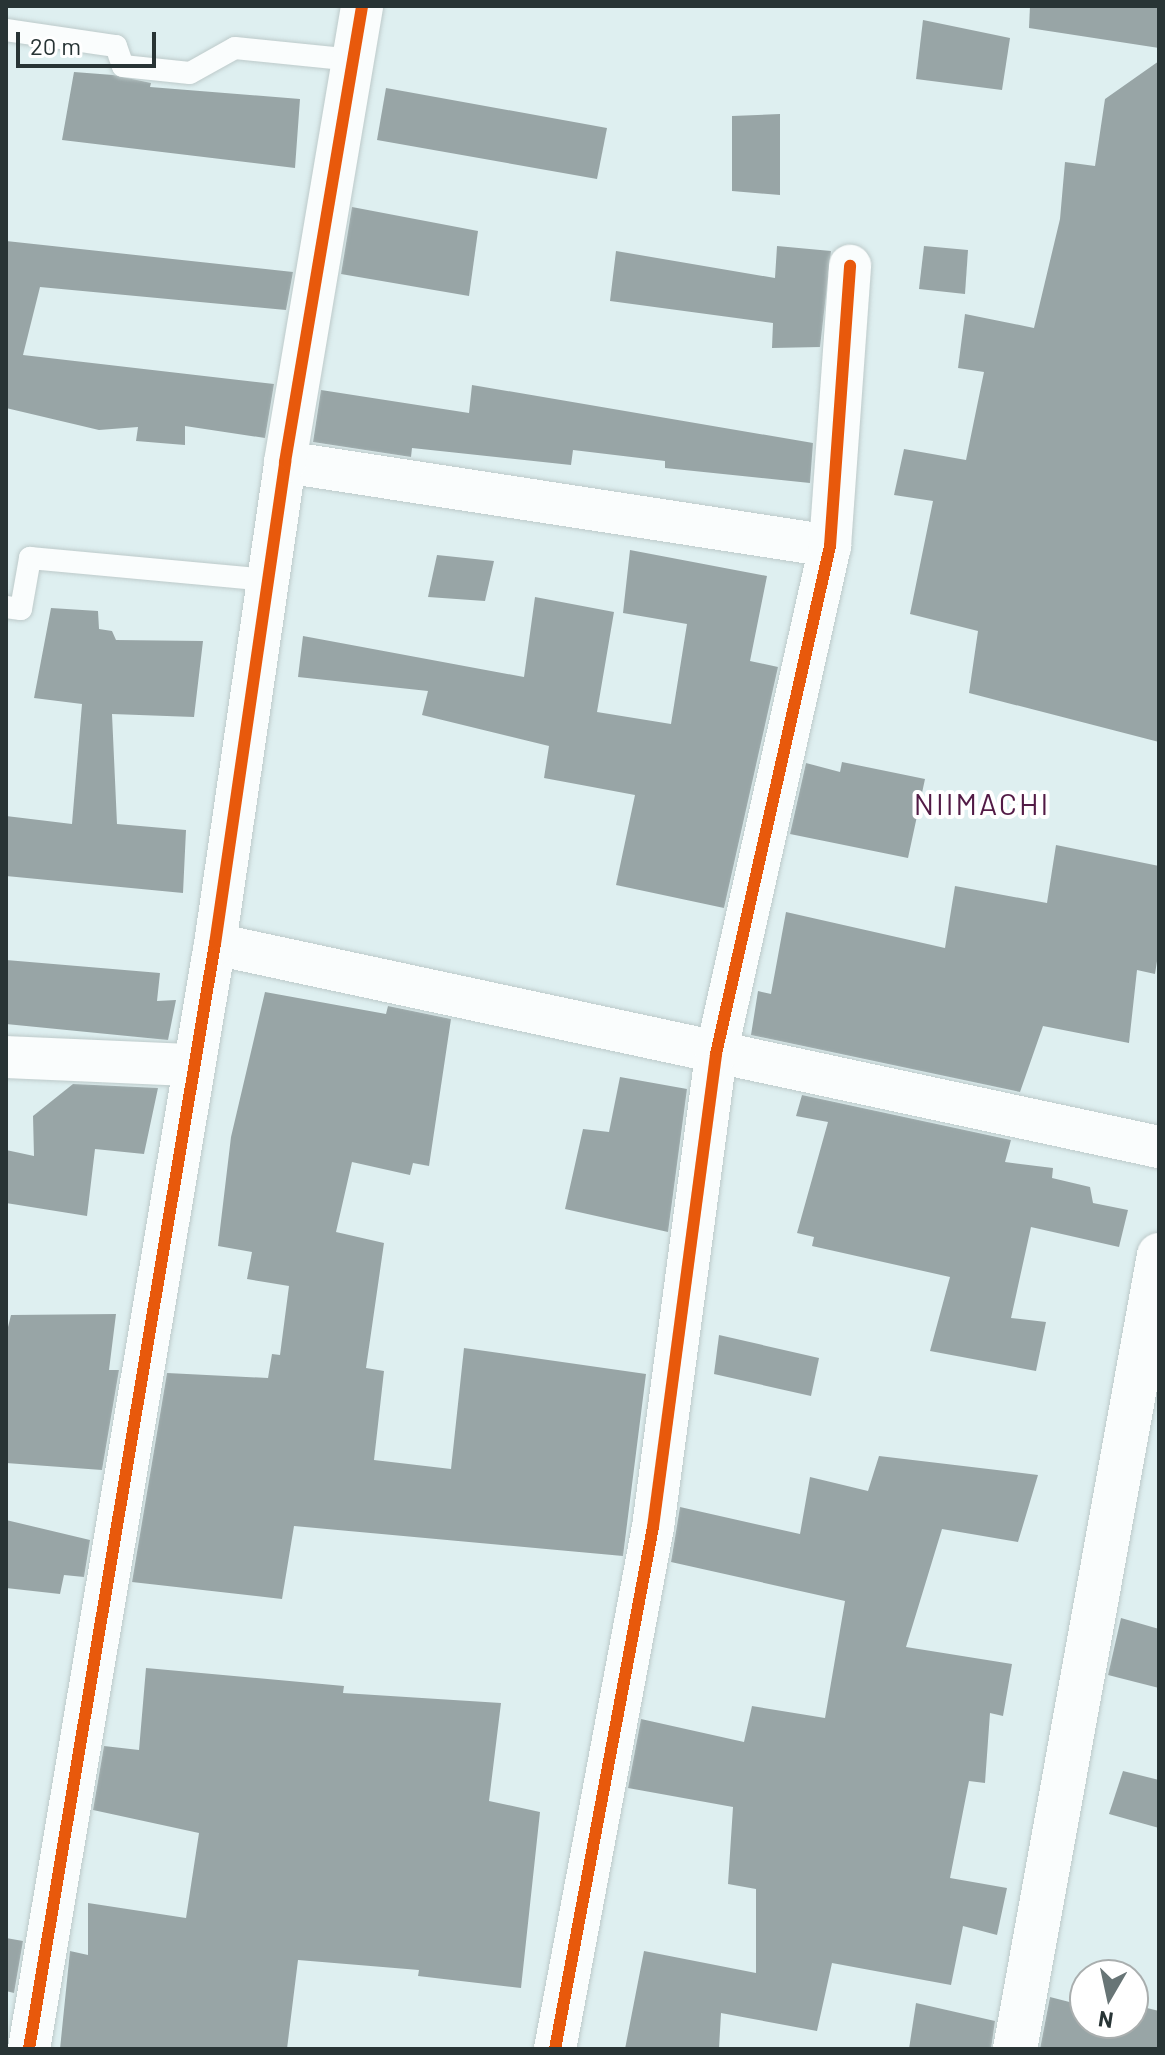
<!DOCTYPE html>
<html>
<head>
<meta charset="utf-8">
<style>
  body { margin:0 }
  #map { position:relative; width:1165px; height:2055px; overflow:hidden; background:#deeff0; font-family:Barlow,sans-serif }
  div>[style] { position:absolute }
  .building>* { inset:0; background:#98a5a6 }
  .roads { filter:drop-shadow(0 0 2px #bdcaca) drop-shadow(0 0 2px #bdcaca) }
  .service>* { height:22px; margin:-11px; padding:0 11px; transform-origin:11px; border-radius:11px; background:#fafdfd }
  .minor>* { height:42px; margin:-21px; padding:0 21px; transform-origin:21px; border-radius:21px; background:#fafdfd }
  .tertiary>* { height:44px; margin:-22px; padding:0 22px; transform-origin:22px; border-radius:22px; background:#fafdfd }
  .cycleway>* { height:12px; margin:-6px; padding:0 6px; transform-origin:6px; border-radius:6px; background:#e8590c }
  span { translate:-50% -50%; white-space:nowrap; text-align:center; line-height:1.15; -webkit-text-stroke:8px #fff; paint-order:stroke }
  .quarter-label { font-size:30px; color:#521a45; letter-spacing:2px }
  .frame { position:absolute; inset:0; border:8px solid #283435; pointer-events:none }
  .north { position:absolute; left:1069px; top:1959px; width:80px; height:80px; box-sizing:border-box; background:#fff; border:2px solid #a9aeae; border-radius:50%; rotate:189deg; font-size:22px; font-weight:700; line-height:32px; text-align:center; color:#283435 }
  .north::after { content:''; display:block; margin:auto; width:28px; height:36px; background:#687576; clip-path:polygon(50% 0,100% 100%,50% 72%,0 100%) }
  .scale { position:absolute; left:16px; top:32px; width:140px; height:36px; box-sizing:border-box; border:4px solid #283435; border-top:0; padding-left:10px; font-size:24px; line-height:28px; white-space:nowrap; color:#283435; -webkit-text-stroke:6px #fff; paint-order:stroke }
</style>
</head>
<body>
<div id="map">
  <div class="building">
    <div style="clip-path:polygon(1030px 6px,1159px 6px,1159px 48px,1029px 28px)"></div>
    <div style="clip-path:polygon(923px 20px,1010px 38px,1002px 90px,916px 79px)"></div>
    <div style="clip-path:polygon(1159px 61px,1159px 742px,969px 693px,978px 631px,910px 614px,933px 501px,894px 495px,904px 449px,966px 460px,984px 372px,958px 368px,965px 314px,1034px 328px,1060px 219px,1065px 162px,1095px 166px,1105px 99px)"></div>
    <div style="clip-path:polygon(74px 72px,113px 75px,151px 83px,150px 87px,300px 99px,295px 168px,62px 140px)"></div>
    <div style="clip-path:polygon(386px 88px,607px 128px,597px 179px,377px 140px)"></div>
    <div style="clip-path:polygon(780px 114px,780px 195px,732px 191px,732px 116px)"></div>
    <div style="clip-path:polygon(352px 207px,478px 231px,469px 296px,341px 274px)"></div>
    <div style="clip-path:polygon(6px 241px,293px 272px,286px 310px,40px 287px,23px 355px,274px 384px,265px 438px,185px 426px,185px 445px,136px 441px,138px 427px,99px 430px,6px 408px)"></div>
    <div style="clip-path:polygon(777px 246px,831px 251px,820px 347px,772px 348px,773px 323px,610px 301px,616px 251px,775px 278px)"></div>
    <div style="clip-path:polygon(924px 246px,968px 250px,965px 294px,919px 289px)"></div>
    <div style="clip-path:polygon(472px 385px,813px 443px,810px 483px,665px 468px,665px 461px,573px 450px,571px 465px,412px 448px,411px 457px,313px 442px,321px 390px,469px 413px)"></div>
    <div style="clip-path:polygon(630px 550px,767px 576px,750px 661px,778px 667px,724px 908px,616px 885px,635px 795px,544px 778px,549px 746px,422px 715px,428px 691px,298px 677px,303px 636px,524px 677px,535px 597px,614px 612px,597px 712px,671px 724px,687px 624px,623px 613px)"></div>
    <div style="clip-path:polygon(437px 555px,494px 561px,485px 601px,428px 597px)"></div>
    <div style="clip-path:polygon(51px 608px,98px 611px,99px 629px,112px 631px,116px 640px,203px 641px,194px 717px,112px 714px,117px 824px,186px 830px,183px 893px,6px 876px,6px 816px,72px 824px,82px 704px,34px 698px)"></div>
    <div style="clip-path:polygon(842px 762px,925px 779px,908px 858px,790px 834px,806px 763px,840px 772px)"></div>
    <div style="clip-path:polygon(1056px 845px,1159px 866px,1159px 948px,1155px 974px,1137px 970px,1129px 1043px,1043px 1026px,1020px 1092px,751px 1035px,758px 991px,771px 994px,786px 912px,945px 948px,955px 886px,1047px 903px)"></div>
    <div style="clip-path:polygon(6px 960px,160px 973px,157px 1001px,176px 1000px,168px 1040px,6px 1024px)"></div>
    <div style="clip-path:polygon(265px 992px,386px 1014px,388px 1006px,451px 1019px,429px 1166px,413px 1163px,410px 1175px,352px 1162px,336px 1232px,384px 1243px,366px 1368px,384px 1371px,374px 1460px,451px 1469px,464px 1348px,646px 1374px,623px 1556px,294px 1526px,282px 1599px,132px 1582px,167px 1373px,268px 1378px,272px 1354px,280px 1355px,289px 1286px,247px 1279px,252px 1252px,218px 1246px,231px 1137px)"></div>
    <div style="clip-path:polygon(620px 1077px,687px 1089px,668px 1232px,565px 1209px,583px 1129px,609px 1132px)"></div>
    <div style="clip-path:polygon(73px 1084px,158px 1088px,144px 1154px,95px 1149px,87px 1216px,6px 1203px,6px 1150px,34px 1156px,33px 1116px)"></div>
    <div style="clip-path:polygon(802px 1095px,1011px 1140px,1005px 1162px,1053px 1168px,1052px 1178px,1090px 1187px,1093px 1203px,1128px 1210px,1119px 1247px,1031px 1227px,1011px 1318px,1046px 1322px,1036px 1371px,930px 1351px,950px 1277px,812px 1246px,814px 1237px,797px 1233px,828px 1122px,796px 1116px)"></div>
    <div style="clip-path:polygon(116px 1314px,109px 1370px,119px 1370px,102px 1470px,6px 1463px,6px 1335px,11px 1315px)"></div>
    <div style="clip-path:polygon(719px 1335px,819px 1358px,811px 1396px,714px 1374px)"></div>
    <div style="clip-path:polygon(879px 1456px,1038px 1475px,1018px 1542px,942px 1529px,906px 1647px,1012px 1664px,1003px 1716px,990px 1713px,985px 1783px,969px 1781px,950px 1878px,1007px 1888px,997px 1935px,963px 1926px,951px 1985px,832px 1963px,817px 2031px,721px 2013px,719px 2049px,625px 2049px,644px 1951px,756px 1973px,756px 1889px,728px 1884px,733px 1807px,628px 1788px,641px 1719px,744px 1742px,752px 1706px,825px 1718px,845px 1601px,671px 1562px,680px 1507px,800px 1534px,810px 1477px,868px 1491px)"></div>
    <div style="clip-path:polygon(6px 1520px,90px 1540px,84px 1577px,64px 1575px,60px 1594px,6px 1588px)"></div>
    <div style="clip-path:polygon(1121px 1618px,1159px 1629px,1159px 1688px,1108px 1675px)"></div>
    <div style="clip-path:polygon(146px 1668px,344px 1686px,343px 1693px,501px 1703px,489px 1801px,540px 1812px,521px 1988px,418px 1976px,419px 1970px,298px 1960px,287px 2049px,60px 2049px,70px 1951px,88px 1955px,88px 1903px,186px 1918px,199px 1833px,93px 1810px,104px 1746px,139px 1750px)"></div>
    <div style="clip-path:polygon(1123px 1771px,1159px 1780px,1159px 1828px,1109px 1814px)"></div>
    <div style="clip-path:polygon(6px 1938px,23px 1941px,14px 1993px,6px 1991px)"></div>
    <div style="clip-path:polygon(1050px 1997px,1085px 2006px,1085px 2023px,1133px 2023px,1135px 2005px,1159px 2011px,1159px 2049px,1040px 2049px)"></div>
    <div style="clip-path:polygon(916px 2003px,995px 2021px,991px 2049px,909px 2049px)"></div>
  </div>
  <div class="roads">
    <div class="service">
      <div style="left:6px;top:30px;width:111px;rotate:8.3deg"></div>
      <div style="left:116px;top:46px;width:21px;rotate:71deg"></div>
      <div style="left:123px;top:66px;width:67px;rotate:6deg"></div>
      <div style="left:190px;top:73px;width:51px;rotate:-29.1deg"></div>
      <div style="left:235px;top:48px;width:119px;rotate:5.8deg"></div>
      <div style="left:6px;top:607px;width:15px;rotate:8deg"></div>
      <div style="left:21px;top:609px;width:52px;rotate:-80deg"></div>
      <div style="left:30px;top:558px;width:239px;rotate:5.3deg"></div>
    </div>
    <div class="minor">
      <div style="left:285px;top:462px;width:551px;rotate:8.76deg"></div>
      <div style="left:215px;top:944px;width:966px;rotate:12.14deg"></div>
      <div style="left:6px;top:1057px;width:185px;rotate:2.5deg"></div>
      <div style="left:29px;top:2049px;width:1121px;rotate:-80.45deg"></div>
      <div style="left:215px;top:944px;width:487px;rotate:-81.7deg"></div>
      <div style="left:285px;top:462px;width:462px;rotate:-80.4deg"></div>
      <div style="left:555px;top:2049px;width:531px;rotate:-79.37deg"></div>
      <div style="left:653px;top:1527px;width:477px;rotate:-82.4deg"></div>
      <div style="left:716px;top:1054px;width:521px;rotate:-77.35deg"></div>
      <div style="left:830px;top:546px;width:281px;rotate:-85.9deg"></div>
    </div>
    <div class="tertiary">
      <div style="left:1015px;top:2049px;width:807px;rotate:-79.72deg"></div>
    </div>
  </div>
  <div class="cycleway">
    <div style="left:29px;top:2049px;width:1121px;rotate:-80.45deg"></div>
    <div style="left:215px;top:944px;width:487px;rotate:-81.7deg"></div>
    <div style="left:285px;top:462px;width:462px;rotate:-80.4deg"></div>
    <div style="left:555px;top:2049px;width:531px;rotate:-79.37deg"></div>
    <div style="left:653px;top:1527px;width:477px;rotate:-82.4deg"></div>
    <div style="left:716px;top:1054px;width:521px;rotate:-77.35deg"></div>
    <div style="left:830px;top:546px;width:281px;rotate:-85.9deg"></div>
  </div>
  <div class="quarter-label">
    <span style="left:982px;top:803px">NIIMACHI</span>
  </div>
  <div class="frame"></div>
  <div class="north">N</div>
  <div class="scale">20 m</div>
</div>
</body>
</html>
